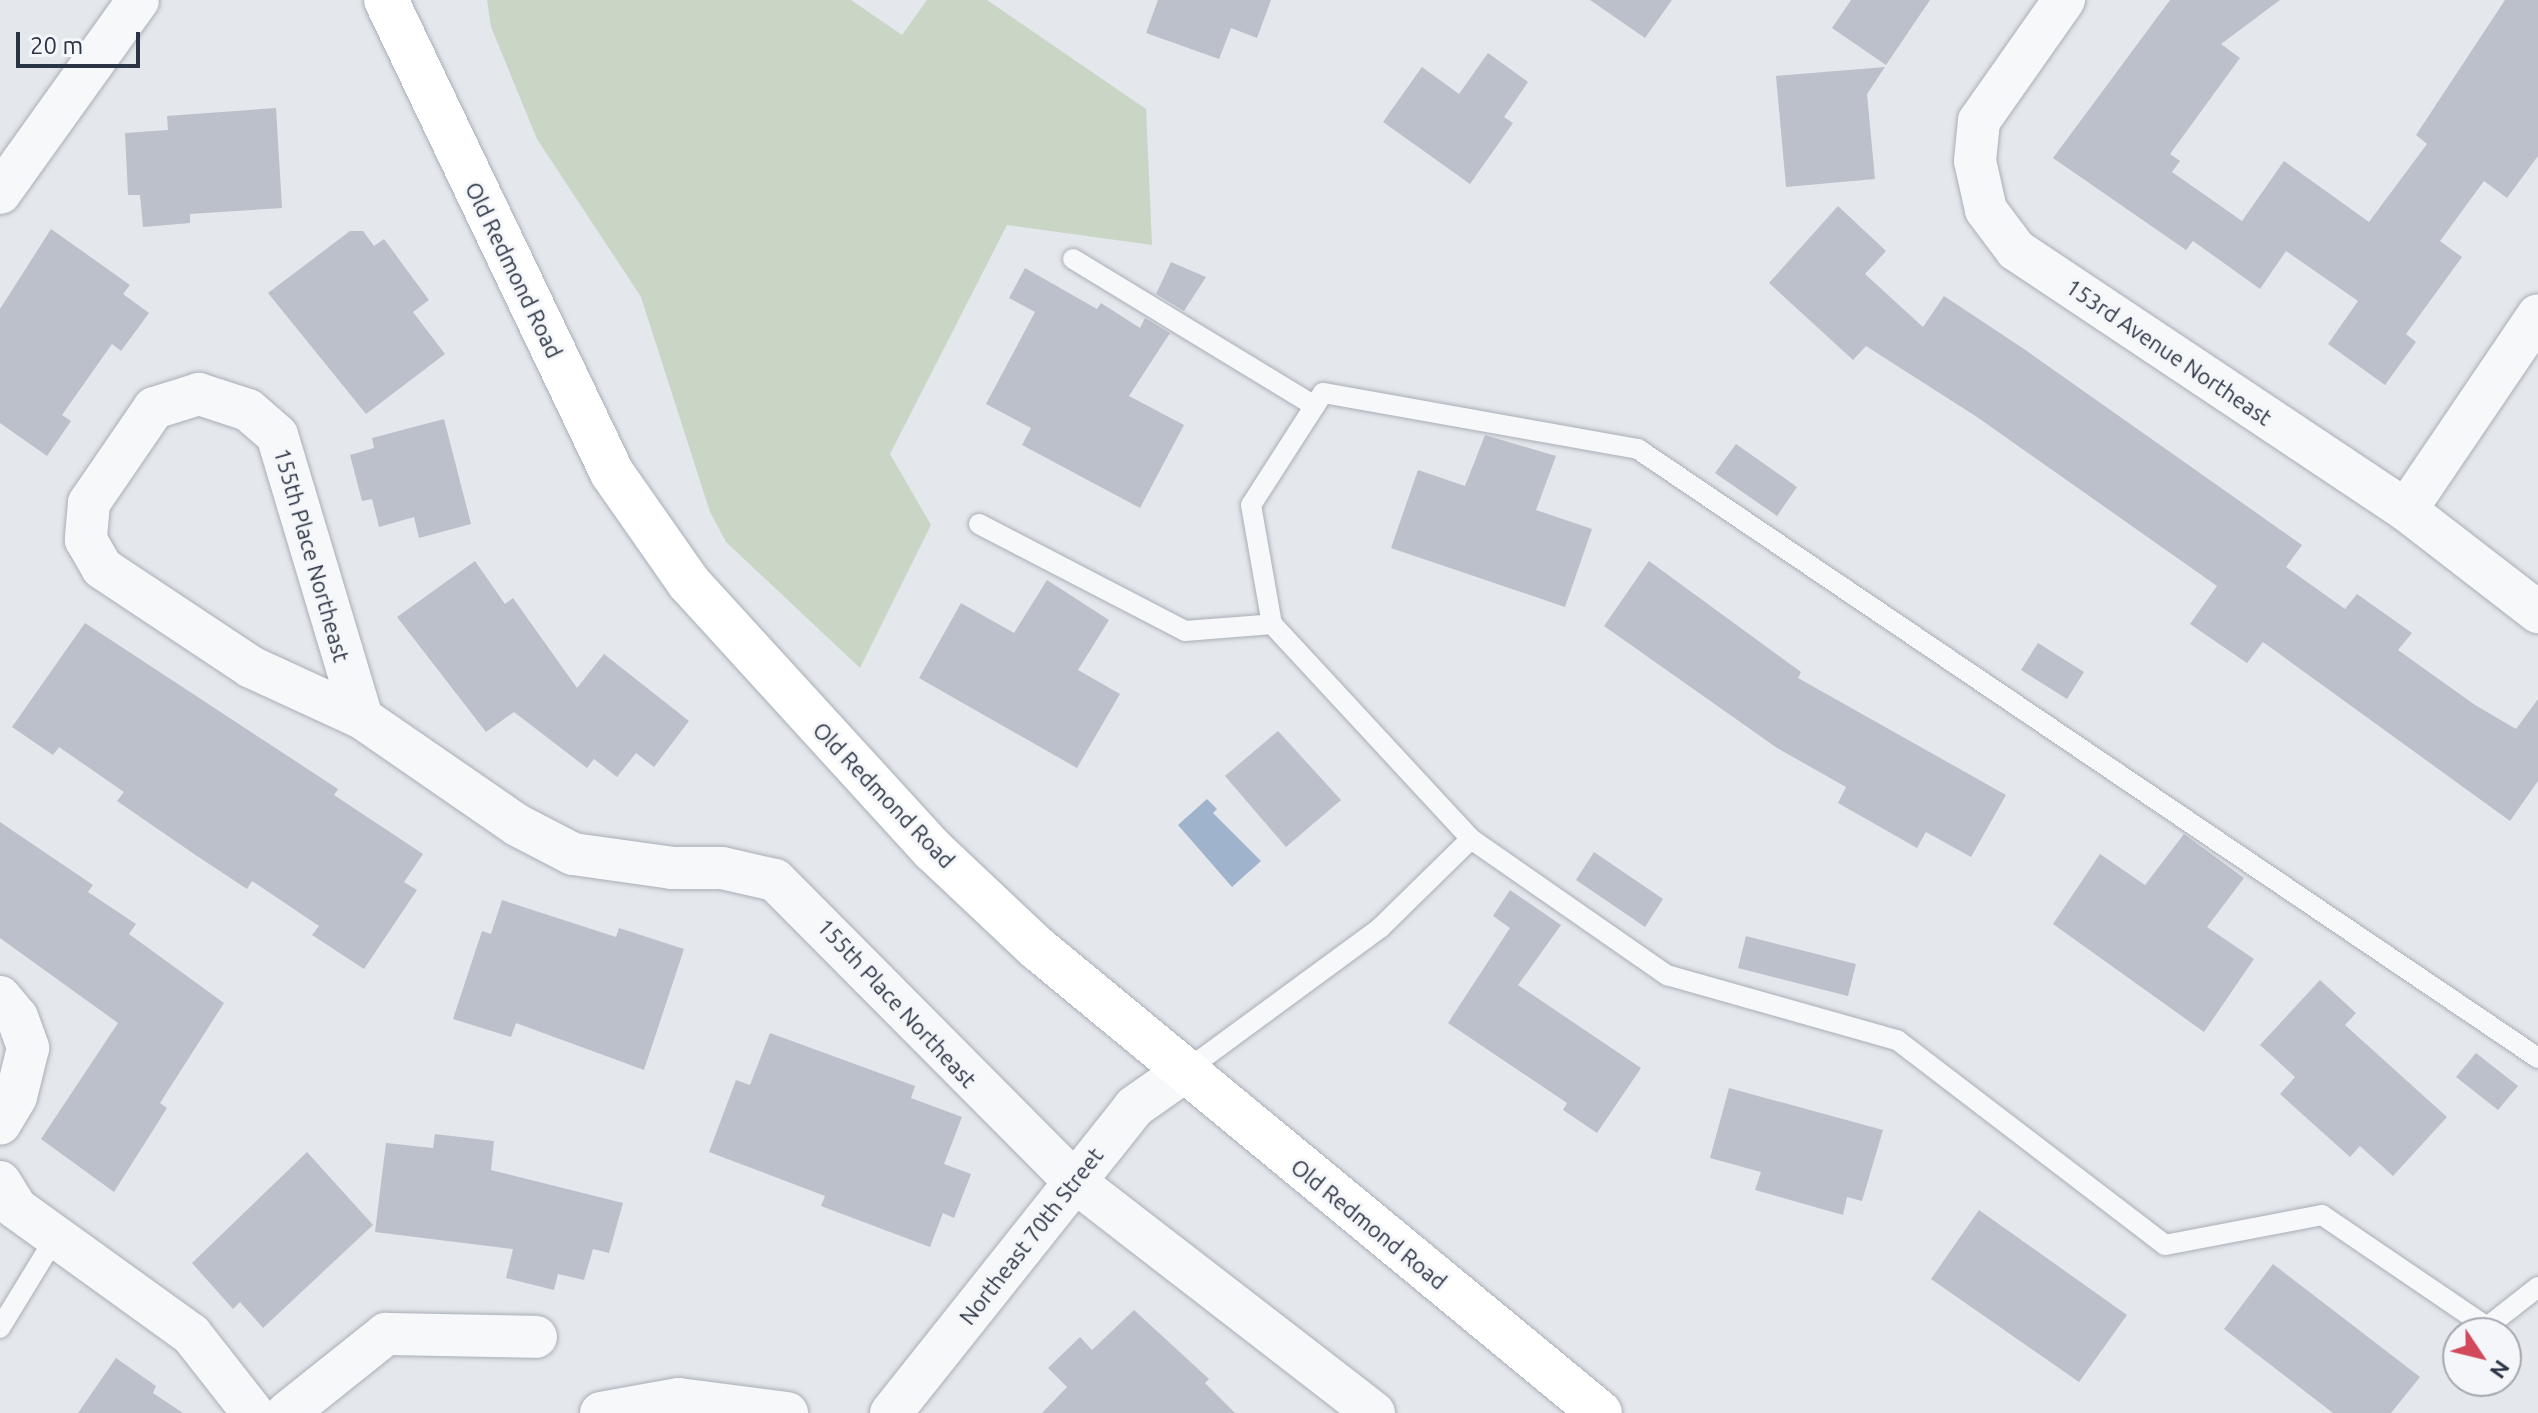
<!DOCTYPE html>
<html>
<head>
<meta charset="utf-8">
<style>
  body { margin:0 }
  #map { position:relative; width:2538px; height:1413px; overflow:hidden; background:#e4e7ec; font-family:Ubuntu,sans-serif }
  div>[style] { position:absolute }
  .green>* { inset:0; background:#c9d6c5 }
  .water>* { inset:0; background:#9fb4cc }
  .building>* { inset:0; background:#bbc0ca }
  .roads { filter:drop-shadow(0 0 2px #a9aeb7) drop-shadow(0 0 2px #a9aeb7) }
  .service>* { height:20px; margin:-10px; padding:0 10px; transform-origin:10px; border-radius:10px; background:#f7f8fa }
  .minor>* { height:42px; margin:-21px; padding:0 21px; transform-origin:21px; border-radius:21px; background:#f7f8fa }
  .secondary>* { height:44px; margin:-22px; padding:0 22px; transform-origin:22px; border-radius:22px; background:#fff }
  span { translate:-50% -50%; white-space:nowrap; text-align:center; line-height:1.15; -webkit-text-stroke:6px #f4f6f9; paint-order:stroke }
  .street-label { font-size:22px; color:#2b3445 }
  .north { position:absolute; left:2442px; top:1317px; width:80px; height:80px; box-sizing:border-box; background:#f4f6f9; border:2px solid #a4a8b1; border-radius:50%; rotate:125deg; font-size:22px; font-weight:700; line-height:32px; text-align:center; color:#2b3445 }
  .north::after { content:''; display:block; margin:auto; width:28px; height:36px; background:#d1495b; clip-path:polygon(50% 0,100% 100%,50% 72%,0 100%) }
  .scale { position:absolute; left:16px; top:32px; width:124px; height:36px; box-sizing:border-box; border:4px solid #2b3445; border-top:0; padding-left:10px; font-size:24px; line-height:28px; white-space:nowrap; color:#2b3445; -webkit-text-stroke:6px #f4f6f9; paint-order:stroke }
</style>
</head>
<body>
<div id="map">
  <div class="green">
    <div style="clip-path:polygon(487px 0,851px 0,902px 35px,927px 0,987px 0,1146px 109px,1152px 245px,1007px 225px,890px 454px,931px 525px,860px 668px,726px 542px,710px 512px,641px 297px,537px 139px,491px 27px)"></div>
  </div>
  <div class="water">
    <div style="clip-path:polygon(1207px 799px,1217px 809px,1213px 813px,1261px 861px,1232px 887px,1178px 825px)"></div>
  </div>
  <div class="building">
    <div style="clip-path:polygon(1158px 0,1271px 0,1257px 38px,1231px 28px,1219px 59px,1146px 33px)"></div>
    <div style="clip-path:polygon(1590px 0,1672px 0,1645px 38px)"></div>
    <div style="clip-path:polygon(1851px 0,1930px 0,1886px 65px,1832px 28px)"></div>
    <div style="clip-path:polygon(2170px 0,2280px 0,2221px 44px,2240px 58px,2170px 154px,2180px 161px,2172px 172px,2242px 221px,2284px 161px,2369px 222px,2427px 144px,2416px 135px,2505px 0,2538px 0,2538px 156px,2507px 198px,2484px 181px,2440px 241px,2462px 257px,2406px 334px,2416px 342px,2385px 385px,2328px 344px,2358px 301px,2286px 251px,2260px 289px,2193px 241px,2186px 250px,2053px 158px)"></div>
    <div style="clip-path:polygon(1488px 53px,1528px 82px,1504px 117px,1513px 123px,1470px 184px,1383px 122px,1422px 67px,1459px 94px)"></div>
    <div style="clip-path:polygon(1885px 67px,1867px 94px,1875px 179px,1786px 187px,1776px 76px)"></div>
    <div style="clip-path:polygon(276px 108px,282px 208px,190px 214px,190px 223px,143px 227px,140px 195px,128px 195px,125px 133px,168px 130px,167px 116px)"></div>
    <div style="clip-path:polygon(1838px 206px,1886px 251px,1865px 274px,1923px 327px,1944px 296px,2024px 349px,2302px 545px,2286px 567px,2345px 609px,2357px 594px,2412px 633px,2398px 650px,2475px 705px,2516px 729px,2538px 699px,2538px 781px,2510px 821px,2263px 642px,2247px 663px,2190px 624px,2217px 586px,1977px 417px,1866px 346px,1853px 360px,1769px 283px)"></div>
    <div style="clip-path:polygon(51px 229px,130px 285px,123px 294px,149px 313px,121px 351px,112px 344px,62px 415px,71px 421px,47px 456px,0 423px,0 309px)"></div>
    <div style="clip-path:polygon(350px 231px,363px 231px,374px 246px,384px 239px,429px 300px,413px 312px,445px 354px,366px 414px,268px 293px)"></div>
    <div style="clip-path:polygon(1171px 262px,1206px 277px,1184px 311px,1156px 294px)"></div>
    <div style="clip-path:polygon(1025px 268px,1097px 309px,1101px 303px,1140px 328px,1145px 318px,1170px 333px,1129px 396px,1184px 425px,1140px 508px,1022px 445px,1031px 428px,986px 404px,1035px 312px,1009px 298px)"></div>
    <div style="clip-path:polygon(444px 419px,471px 524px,419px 538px,414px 517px,379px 527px,372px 499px,362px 501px,350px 455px,374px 448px,372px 438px)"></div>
    <div style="clip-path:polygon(1485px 435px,1556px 456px,1536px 510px,1592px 529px,1565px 607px,1391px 548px,1418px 470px,1465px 486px)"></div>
    <div style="clip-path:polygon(1736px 444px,1797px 487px,1777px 516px,1715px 473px)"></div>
    <div style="clip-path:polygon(475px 561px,505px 604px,513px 598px,577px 688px,604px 654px,689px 721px,654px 767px,636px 753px,617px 777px,594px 759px,587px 768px,514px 712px,486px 732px,397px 617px)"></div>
    <div style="clip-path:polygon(1649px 561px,1801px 672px,1798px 678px,2006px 795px,1971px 857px,1926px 832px,1917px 848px,1838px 803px,1846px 787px,1777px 748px,1604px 626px)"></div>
    <div style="clip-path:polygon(1047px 580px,1109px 620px,1078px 670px,1120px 694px,1077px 768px,919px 678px,961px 603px,1014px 633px)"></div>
    <div style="clip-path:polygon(85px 623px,338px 789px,334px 795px,423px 854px,404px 882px,417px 890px,364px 969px,312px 935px,319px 926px,252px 881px,247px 889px,194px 854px,117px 801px,124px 792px,59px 747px,53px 755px,12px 727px)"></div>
    <div style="clip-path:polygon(2038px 643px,2084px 672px,2067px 699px,2021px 670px)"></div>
    <div style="clip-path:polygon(1278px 731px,1341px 800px,1286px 847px,1225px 776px)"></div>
    <div style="clip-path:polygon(0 822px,93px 885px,88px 892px,136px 924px,129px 934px,224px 1003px,160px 1103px,167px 1108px,114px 1192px,41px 1139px,118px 1023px,0 938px)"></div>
    <div style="clip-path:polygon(2184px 834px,2244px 878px,2207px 927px,2254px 959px,2204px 1032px,2053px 924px,2100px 854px,2145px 885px)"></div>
    <div style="clip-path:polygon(1594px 852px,1663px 899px,1645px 927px,1576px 880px)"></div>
    <div style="clip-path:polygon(1510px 890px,1561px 925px,1518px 985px,1641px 1068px,1597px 1133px,1563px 1110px,1567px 1103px,1448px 1023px,1510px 928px,1493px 916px)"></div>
    <div style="clip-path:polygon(502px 900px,616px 937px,619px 928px,684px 949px,644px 1070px,516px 1023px,511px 1037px,453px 1019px,482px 931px,491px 934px)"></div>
    <div style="clip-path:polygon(1746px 936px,1856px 964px,1848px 996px,1738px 968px)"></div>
    <div style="clip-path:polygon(2320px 980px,2356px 1013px,2345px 1025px,2447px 1117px,2393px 1176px,2360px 1146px,2350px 1157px,2280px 1094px,2295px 1077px,2260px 1045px)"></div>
    <div style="clip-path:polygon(770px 1033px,915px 1086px,911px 1098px,962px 1117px,944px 1164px,971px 1174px,954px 1218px,943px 1213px,930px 1247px,821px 1206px,825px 1196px,709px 1152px,736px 1080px,750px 1085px)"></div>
    <div style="clip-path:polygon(2476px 1053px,2518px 1086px,2498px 1110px,2456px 1077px)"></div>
    <div style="clip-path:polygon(1729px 1088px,1883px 1130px,1862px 1201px,1847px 1197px,1843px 1215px,1755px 1190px,1761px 1172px,1710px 1158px)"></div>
    <div style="clip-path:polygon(435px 1134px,494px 1141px,491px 1170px,623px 1203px,609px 1253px,593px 1249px,584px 1280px,558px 1274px,554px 1290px,506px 1278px,513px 1249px,375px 1232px,386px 1143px,433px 1148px)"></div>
    <div style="clip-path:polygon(307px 1152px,373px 1225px,263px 1328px,240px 1302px,233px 1309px,192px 1263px)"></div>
    <div style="clip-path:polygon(1979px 1210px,2127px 1315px,2079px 1382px,1931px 1279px)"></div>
    <div style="clip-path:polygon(2273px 1264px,2420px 1377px,2391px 1413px,2333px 1413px,2224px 1329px)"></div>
    <div style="clip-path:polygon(1134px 1310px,1209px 1379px,1205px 1383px,1235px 1413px,1042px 1413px,1067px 1387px,1048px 1368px,1080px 1337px,1092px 1350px)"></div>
    <div style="clip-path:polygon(116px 1358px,156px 1386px,153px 1393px,183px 1413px,78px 1413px)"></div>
  </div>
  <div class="roads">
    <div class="service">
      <div style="left:1073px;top:259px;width:283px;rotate:31.3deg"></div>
      <div style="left:979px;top:524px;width:232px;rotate:27.4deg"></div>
      <div style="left:1185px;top:631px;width:88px;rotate:-4.5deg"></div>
      <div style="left:2538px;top:1058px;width:1087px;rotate:-145.92deg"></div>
      <div style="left:1638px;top:449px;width:320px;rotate:-169.9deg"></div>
      <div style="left:1323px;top:393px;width:133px;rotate:122.7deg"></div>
      <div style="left:1251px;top:505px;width:121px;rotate:80deg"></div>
      <div style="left:1272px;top:624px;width:293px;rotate:47.2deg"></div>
      <div style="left:1471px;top:839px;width:239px;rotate:34.8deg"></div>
      <div style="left:1667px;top:975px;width:239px;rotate:15.8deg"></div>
      <div style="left:1897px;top:1040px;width:337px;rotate:37.4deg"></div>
      <div style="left:2165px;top:1245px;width:160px;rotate:-10.8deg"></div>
      <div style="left:2322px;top:1215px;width:199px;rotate:34.2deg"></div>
      <div style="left:2487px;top:1327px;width:65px;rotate:-38.1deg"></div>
      <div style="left:1184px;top:1072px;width:243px;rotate:-36.3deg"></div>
      <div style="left:1380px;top:928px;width:127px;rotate:-44.4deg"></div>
      <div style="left:0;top:1328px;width:105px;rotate:-58.6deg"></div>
    </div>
    <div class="minor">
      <div style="left:2064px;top:0;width:148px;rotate:125.1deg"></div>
      <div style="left:1979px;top:121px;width:40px;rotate:95.7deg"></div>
      <div style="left:1975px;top:161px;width:50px;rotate:77.3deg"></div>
      <div style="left:1986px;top:210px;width:50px;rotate:53.1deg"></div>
      <div style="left:2016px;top:250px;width:469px;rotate:33.7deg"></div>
      <div style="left:2406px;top:510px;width:167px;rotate:37.7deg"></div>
      <div style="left:0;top:193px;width:237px;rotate:-54.4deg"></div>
      <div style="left:2406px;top:510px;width:235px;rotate:-55.9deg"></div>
      <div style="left:362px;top:718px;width:295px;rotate:-106.7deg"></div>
      <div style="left:277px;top:435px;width:38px;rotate:-139deg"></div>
      <div style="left:248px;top:410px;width:52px;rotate:-161.9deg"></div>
      <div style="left:199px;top:394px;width:47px;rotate:162.7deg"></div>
      <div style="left:154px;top:408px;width:115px;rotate:124.4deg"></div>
      <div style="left:89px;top:503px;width:37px;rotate:95deg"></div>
      <div style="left:86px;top:540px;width:32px;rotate:60deg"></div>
      <div style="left:102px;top:568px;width:179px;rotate:33.6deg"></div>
      <div style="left:251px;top:667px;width:122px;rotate:24.7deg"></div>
      <div style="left:362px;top:718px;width:188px;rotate:34.6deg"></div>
      <div style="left:517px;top:825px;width:63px;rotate:27.4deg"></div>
      <div style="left:573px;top:854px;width:100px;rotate:8deg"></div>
      <div style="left:672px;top:868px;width:50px"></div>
      <div style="left:722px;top:868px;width:54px;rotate:12.8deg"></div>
      <div style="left:775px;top:880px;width:424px;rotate:45.2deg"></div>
      <div style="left:1074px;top:1181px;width:379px;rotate:37.7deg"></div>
      <div style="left:0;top:997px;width:26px;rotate:50deg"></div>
      <div style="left:17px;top:1017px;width:33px;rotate:70deg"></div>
      <div style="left:28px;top:1048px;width:50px;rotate:103.8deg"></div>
      <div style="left:16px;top:1097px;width:31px;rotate:121deg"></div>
      <div style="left:0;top:1182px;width:31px;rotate:58deg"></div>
      <div style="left:16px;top:1208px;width:216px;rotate:35.8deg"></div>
      <div style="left:191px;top:1334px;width:100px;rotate:51.9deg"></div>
      <div style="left:287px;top:1413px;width:127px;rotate:-38.6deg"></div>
      <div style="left:386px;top:1334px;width:150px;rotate:1.1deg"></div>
      <div style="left:601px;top:1413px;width:79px;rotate:-10.2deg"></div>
      <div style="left:679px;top:1399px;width:109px;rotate:7.4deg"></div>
      <div style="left:891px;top:1413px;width:391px;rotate:-51.5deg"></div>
      <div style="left:1134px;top:1107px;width:61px;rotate:-35deg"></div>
    </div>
    <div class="secondary">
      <div style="left:386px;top:0;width:524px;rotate:64.46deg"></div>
      <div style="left:612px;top:473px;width:134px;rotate:55deg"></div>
      <div style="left:689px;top:583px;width:362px;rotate:47.6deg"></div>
      <div style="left:933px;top:850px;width:143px;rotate:43.3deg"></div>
      <div style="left:1037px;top:948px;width:730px;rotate:39.55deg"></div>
    </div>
  </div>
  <div class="street-label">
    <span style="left:514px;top:270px;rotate:64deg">Old Redmond Road</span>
    <span style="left:2169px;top:352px;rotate:34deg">153rd Avenue Northeast</span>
    <span style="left:312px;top:555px;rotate:74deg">155th Place Northeast</span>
    <span style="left:884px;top:795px;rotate:46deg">Old Redmond Road</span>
    <span style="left:897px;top:1003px;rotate:47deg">155th Place Northeast</span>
    <span style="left:1369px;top:1224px;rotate:39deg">Old Redmond Road</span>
    <span style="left:1031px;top:1236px;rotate:-52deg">Northeast 70th Street</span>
  </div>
  <div class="north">N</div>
  <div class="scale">20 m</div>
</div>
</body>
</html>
